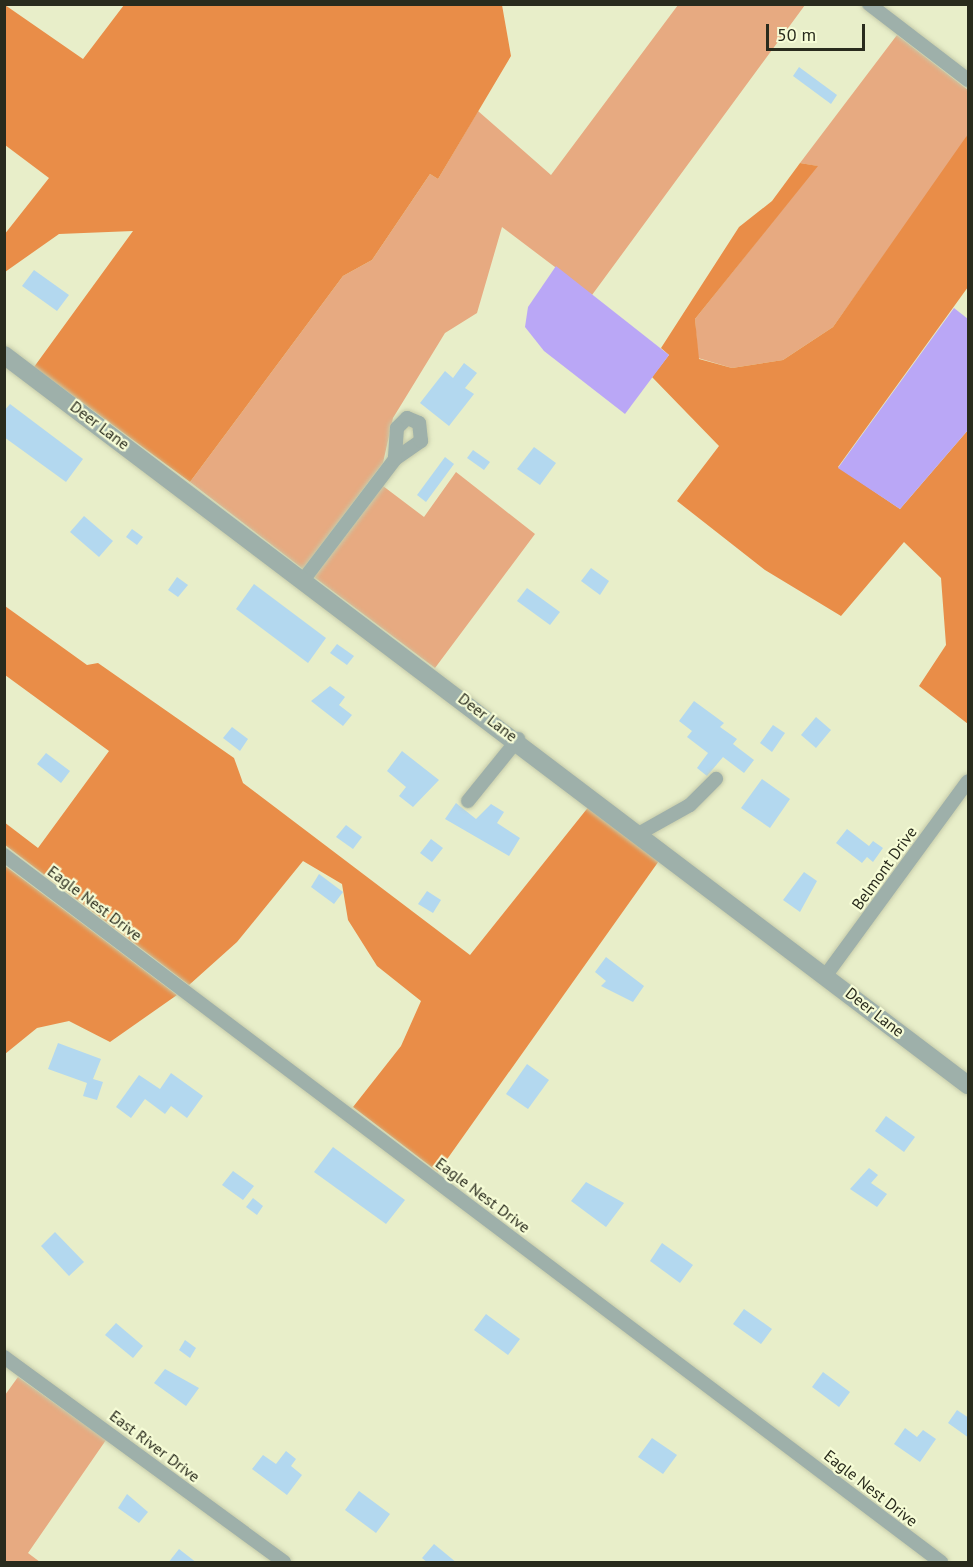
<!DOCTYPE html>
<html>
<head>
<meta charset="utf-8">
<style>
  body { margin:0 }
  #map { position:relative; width:973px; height:1567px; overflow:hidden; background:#e8eec9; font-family:"PT Sans",sans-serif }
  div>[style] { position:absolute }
  .green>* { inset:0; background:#e7aa81 }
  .forest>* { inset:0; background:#e98d48 }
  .water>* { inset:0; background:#baa7f6 }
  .building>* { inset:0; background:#b3d8ef }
  .roads { filter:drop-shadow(0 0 2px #c6cbaa) drop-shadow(0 0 2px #c6cbaa) }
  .minor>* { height:14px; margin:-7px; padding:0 7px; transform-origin:7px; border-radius:7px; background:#9eb0aa }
  .tertiary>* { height:18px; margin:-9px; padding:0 9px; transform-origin:9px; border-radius:9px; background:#9eb0aa }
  span { translate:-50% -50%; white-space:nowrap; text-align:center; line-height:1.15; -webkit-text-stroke:4.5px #f6fcd6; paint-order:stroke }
  .street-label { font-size:16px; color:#292b1d }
  .frame { position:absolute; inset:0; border:6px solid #292b1d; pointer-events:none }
  .scale { position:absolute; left:766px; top:24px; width:99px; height:27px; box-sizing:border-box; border:3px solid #292b1d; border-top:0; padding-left:8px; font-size:18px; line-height:21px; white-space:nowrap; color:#292b1d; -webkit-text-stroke:4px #f6fcd6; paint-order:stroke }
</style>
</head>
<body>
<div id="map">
  <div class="green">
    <div style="clip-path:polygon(678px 5px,805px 5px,592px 295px,502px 227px,477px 313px,445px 333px,393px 418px,383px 463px,303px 569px,190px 482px,343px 276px,372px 260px,430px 174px,438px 179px,478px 111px,551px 175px)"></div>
    <div style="clip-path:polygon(897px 35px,968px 90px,968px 134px,960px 148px,833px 327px,783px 360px,732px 368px,698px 358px,695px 319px,817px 166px,800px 163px)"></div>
    <div style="clip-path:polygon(456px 472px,535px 534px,435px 668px,314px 577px,383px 486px,424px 517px)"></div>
    <div style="clip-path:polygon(18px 1377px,106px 1440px,28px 1553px,40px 1562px,5px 1562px,5px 1395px)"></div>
  </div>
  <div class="forest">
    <div style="clip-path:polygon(5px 5px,83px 59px,124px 5px,502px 5px,511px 56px,438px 179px,430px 174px,372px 260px,343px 276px,190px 482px,34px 367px,133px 231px,59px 234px,5px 272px,4px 235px,49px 178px,5px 145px)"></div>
    <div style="clip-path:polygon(968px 134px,968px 287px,838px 467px,900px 509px,968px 430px,968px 724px,919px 686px,946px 645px,941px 578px,904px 542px,841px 616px,765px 570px,677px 501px,719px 446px,652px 377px,669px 355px,661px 348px,739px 227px,772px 201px,800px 163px,818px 166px,695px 319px,699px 359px,732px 368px,783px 360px,833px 327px)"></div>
    <div style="clip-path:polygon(5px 606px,87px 665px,98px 663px,234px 758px,243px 783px,470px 955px,590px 805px,661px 858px,438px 1172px,353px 1107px,401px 1046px,421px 1001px,377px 966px,348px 920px,342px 884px,303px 861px,237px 942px,189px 985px,5px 845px,4px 822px,38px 848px,109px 751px,5px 675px)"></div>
    <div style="clip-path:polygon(4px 865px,83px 924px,177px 995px,110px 1042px,69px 1021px,37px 1028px,5px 1054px)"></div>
  </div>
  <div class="water">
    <div style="clip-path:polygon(556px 266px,669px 355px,625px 414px,544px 351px,525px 327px,528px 307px)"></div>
    <div style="clip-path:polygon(954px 308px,968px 319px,968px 430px,900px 509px,838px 468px)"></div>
  </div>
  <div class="building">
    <div style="clip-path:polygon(799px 67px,837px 95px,831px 104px,793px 76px)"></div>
    <div style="clip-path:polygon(34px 270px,69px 295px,57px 311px,22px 286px)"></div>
    <div style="clip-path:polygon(464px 363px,477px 373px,465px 388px,474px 394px,449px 426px,420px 403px,445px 371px,453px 378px)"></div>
    <div style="clip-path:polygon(10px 404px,83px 459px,66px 482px,4px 437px,4px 411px)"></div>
    <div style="clip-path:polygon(534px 447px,556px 463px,540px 485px,517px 469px)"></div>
    <div style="clip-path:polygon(473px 450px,490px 462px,484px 470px,467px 458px)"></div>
    <div style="clip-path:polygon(445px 457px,454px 464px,426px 502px,417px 495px)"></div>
    <div style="clip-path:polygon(84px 516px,113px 541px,99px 557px,70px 532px)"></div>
    <div style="clip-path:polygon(132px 529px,143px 537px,137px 545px,126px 537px)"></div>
    <div style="clip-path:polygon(591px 568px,609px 581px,600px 595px,581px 581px)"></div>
    <div style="clip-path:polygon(177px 577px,188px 585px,178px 597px,168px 590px)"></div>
    <div style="clip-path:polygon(254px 584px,326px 638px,308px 663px,236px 609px)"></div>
    <div style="clip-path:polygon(527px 588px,560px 612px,550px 625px,517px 601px)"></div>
    <div style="clip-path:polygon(337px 644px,354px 656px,347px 665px,330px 653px)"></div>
    <div style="clip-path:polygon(330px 686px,345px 697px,339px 705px,352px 715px,343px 726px,311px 701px)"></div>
    <div style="clip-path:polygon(694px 701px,724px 723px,720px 727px,737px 739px,733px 744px,754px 760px,744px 773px,723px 757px,707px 776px,697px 768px,708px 753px,687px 737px,692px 731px,679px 721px)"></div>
    <div style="clip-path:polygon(816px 717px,831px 730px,816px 748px,801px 735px)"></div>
    <div style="clip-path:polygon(773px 725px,785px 733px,772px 752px,760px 743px)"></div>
    <div style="clip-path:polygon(232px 727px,248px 739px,240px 751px,223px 738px)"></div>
    <div style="clip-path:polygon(402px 751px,439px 780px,413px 807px,399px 796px,406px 787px,387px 771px)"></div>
    <div style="clip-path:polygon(46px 753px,70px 771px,61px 783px,37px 764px)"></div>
    <div style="clip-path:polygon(762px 779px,790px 799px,770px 828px,741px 808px)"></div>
    <div style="clip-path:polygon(456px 803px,476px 819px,491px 804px,504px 812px,497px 823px,520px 838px,509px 856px,445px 819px)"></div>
    <div style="clip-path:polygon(346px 825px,362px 837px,353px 849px,336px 837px)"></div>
    <div style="clip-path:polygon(847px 829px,869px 846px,873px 841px,883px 848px,873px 862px,867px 857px,862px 863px,836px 843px)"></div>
    <div style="clip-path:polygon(431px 839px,443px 848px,432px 862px,420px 853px)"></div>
    <div style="clip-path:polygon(804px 872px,817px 881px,800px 912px,783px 900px)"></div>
    <div style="clip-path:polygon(319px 874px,343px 892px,334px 904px,311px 887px)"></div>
    <div style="clip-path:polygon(427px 891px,441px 900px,433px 913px,418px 904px)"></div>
    <div style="clip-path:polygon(606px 957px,644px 986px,633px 1002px,601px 986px,606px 981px,595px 972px)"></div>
    <div style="clip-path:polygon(58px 1043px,101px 1059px,93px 1079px,103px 1082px,97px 1100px,83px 1096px,87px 1083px,48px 1069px)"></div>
    <div style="clip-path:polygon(527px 1064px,549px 1080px,528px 1109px,506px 1094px)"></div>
    <div style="clip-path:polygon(171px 1073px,203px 1096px,187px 1118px,171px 1106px,165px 1114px,145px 1099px,131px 1118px,116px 1107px,139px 1075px,160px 1089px)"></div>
    <div style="clip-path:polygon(886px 1116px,915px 1137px,904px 1152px,875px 1131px)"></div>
    <div style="clip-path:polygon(333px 1147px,405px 1200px,386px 1224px,314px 1172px)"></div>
    <div style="clip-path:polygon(869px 1168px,878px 1175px,871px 1183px,887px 1194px,877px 1207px,850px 1189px)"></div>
    <div style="clip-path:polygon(233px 1171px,254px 1186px,243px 1200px,222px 1185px)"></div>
    <div style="clip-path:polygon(586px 1182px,624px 1203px,606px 1227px,571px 1201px)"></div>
    <div style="clip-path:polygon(253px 1198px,263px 1206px,257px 1215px,246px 1207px)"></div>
    <div style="clip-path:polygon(55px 1232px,84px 1262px,69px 1276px,41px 1246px)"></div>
    <div style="clip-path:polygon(662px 1243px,693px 1265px,680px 1283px,650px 1261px)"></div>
    <div style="clip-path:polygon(744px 1309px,772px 1329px,761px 1344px,733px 1324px)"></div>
    <div style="clip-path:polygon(486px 1314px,520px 1339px,508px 1355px,474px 1330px)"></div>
    <div style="clip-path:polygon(116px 1323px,143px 1346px,133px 1358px,105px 1335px)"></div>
    <div style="clip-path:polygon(185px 1340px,196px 1348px,190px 1358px,179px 1350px)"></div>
    <div style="clip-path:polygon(165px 1369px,199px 1388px,186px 1406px,154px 1383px)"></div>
    <div style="clip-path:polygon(823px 1372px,850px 1392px,839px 1407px,812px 1387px)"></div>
    <div style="clip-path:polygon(957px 1410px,969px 1418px,969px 1438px,948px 1423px)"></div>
    <div style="clip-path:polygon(905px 1428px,917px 1437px,923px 1430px,936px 1439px,920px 1462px,894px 1444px)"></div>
    <div style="clip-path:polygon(652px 1438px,677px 1455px,663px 1474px,638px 1457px)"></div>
    <div style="clip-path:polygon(286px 1451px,296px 1459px,291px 1466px,302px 1475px,287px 1495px,252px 1469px,263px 1455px,276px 1464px)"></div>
    <div style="clip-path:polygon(359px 1491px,390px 1514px,376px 1533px,345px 1510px)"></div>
    <div style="clip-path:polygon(127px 1494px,148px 1512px,139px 1523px,118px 1508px)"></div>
    <div style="clip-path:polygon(434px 1544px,457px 1563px,428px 1563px,422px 1558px)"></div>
    <div style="clip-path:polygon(179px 1549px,197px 1563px,168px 1563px)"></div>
  </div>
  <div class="roads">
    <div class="minor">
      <div style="left:869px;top:4px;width:125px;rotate:37.5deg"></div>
      <div style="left:304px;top:579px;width:151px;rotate:-52.8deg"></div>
      <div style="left:395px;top:459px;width:32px;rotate:-35deg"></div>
      <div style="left:421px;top:441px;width:18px;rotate:-96deg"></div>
      <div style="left:419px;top:423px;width:13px;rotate:-157deg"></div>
      <div style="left:407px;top:418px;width:14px;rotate:135deg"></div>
      <div style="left:397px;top:428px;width:31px;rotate:94deg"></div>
      <div style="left:468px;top:801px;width:80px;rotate:-51.1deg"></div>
      <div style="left:640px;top:833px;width:57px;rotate:-29.2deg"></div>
      <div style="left:690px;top:805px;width:37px;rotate:-45deg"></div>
      <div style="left:4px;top:855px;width:1174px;rotate:37.04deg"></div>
      <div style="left:826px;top:975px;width:240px;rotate:-53.8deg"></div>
      <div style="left:4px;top:1357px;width:347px;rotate:36.2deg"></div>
    </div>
    <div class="tertiary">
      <div style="left:4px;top:355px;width:1209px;rotate:37.14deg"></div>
    </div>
  </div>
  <div class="street-label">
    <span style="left:100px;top:425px;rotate:37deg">Deer Lane</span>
    <span style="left:488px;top:717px;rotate:37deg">Deer Lane</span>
    <span style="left:884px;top:868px;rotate:-54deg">Belmont Drive</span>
    <span style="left:95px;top:903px;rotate:37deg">Eagle Nest Drive</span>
    <span style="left:875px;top:1012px;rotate:38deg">Deer Lane</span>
    <span style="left:483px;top:1195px;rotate:37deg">Eagle Nest Drive</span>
    <span style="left:155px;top:1446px;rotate:37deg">East River Drive</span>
    <span style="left:871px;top:1488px;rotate:38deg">Eagle Nest Drive</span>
  </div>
  <div class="frame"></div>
  <div class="scale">50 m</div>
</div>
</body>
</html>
